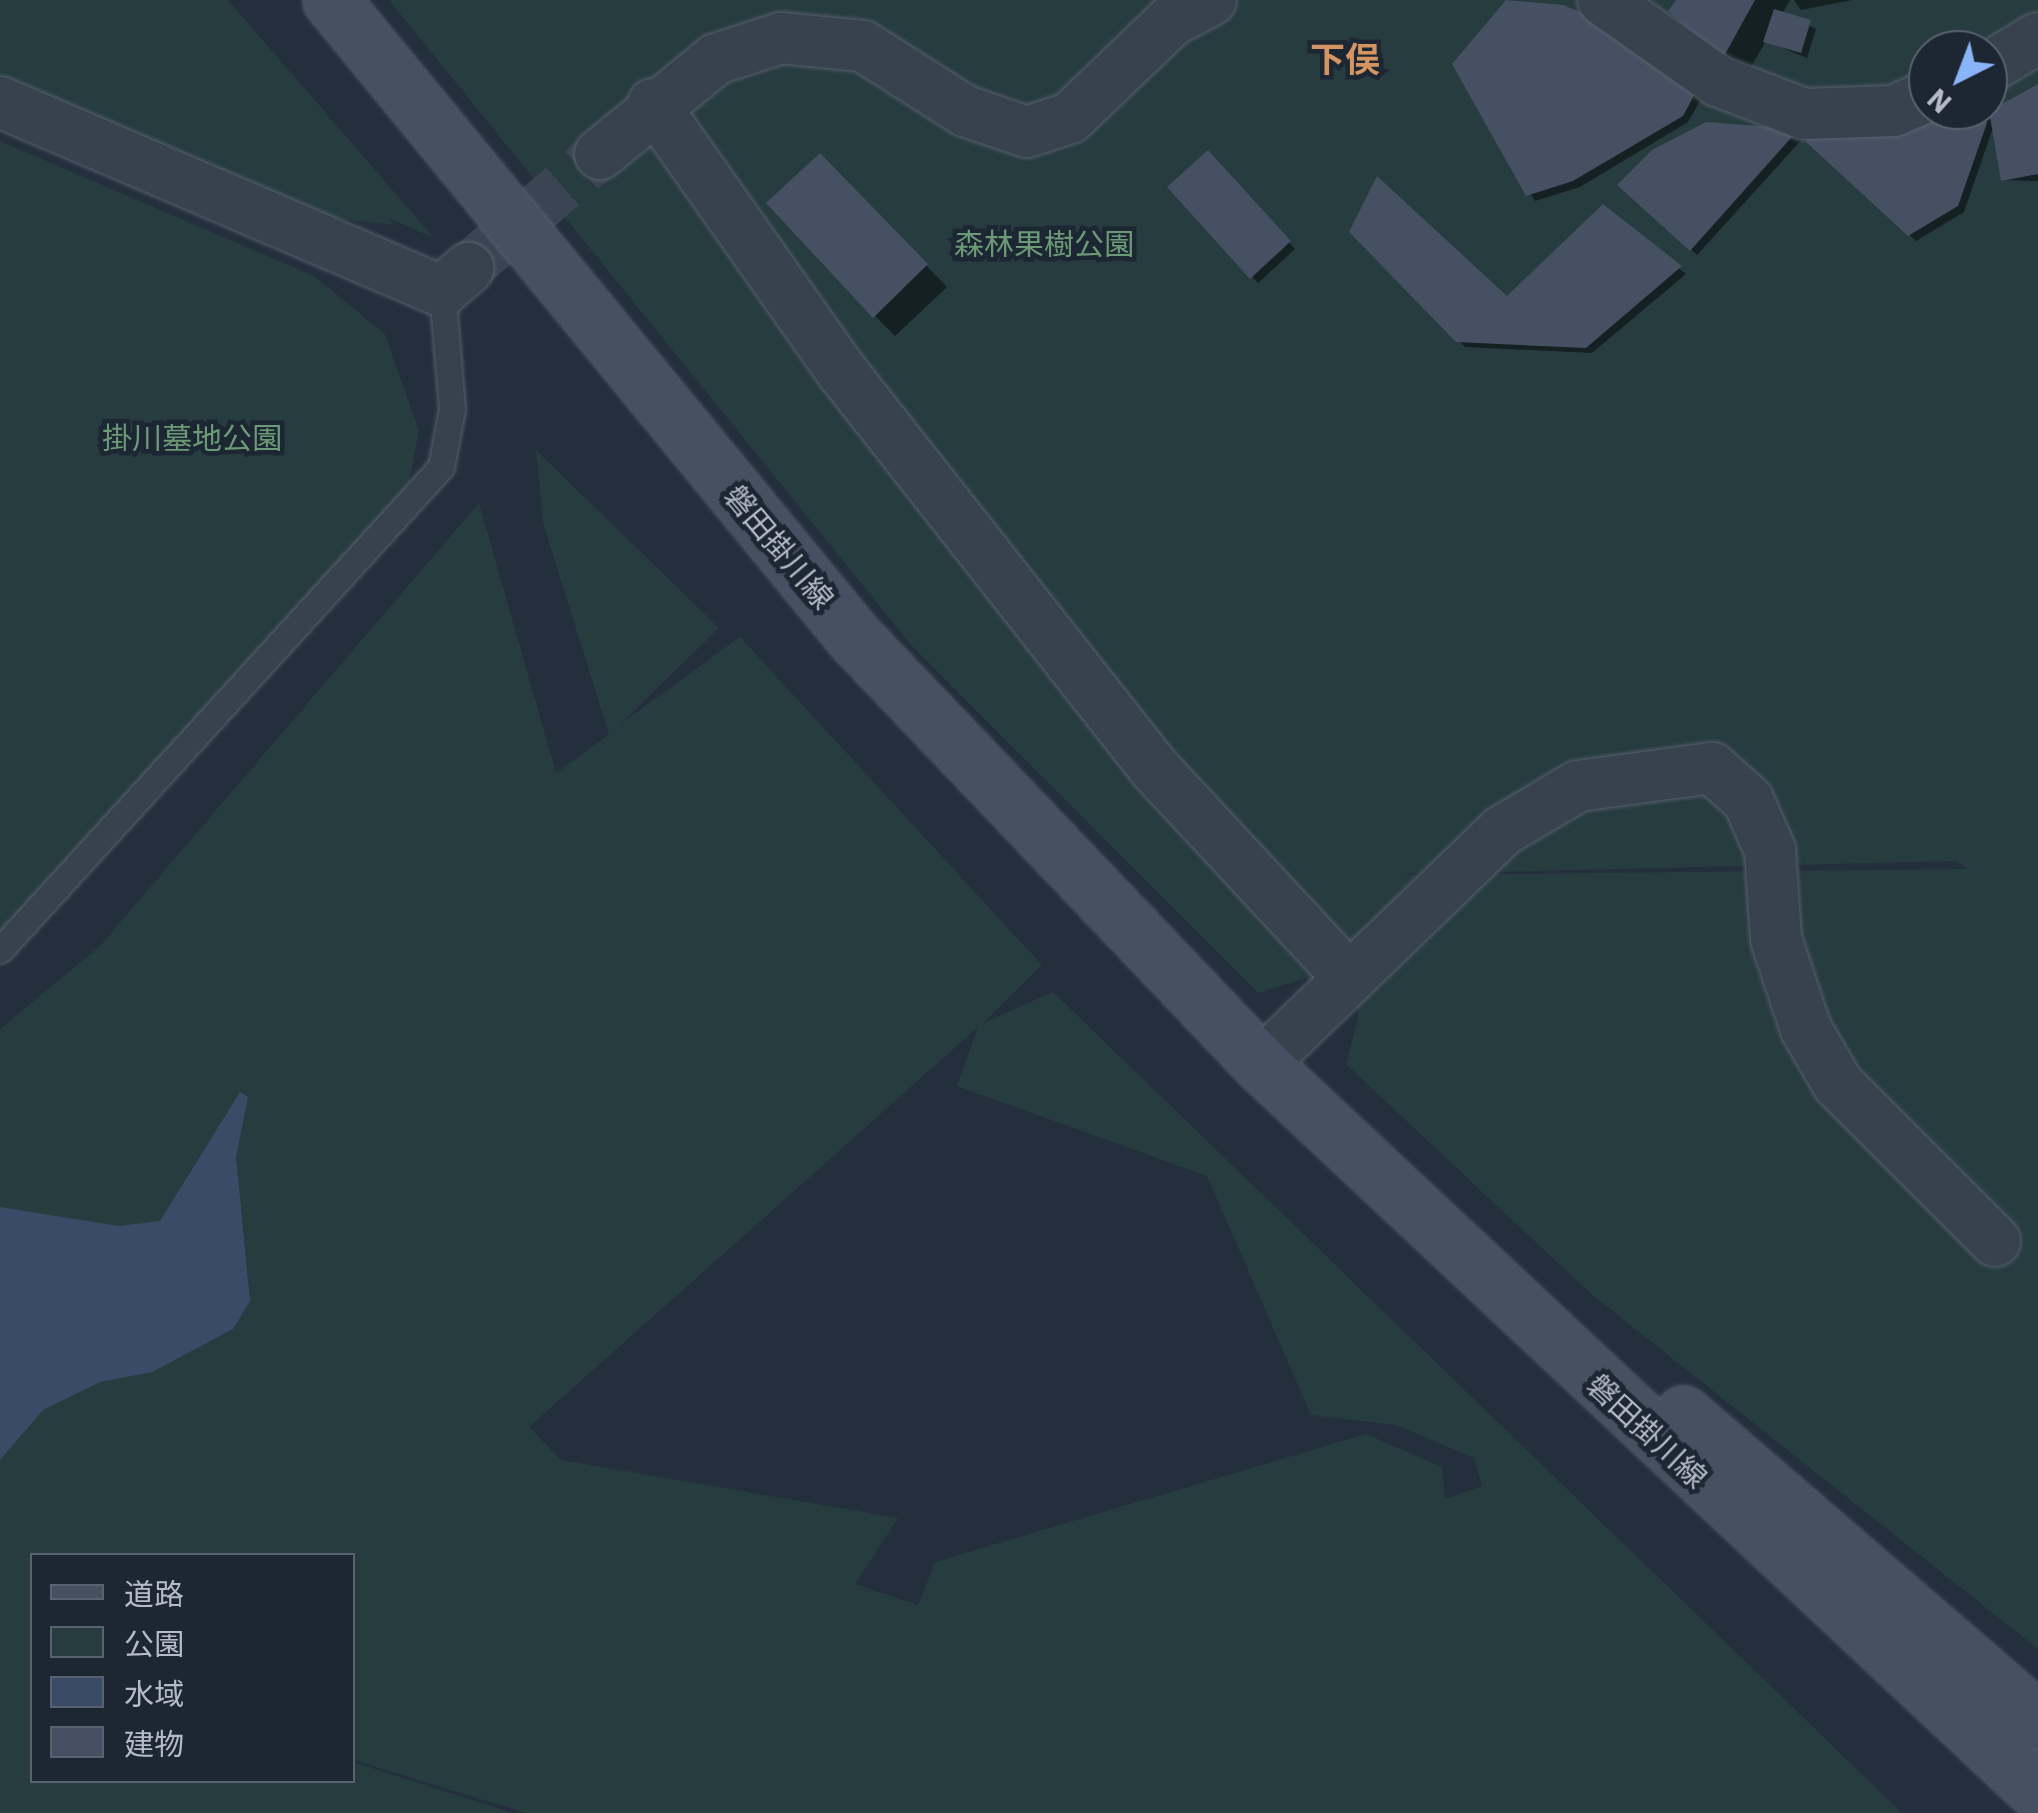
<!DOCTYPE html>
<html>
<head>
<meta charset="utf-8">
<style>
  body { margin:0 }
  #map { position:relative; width:2038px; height:1813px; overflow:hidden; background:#242f3e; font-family:"IBM Plex Sans","Noto Sans JP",sans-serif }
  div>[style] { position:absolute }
  .green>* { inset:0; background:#263c3f }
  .water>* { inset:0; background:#394c67 }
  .shadow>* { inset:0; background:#0007 }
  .building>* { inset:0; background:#455162 }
  .minor-tunnel>* { height:50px; margin-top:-25px; transform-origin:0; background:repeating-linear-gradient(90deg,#3a4453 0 50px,transparent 0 75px) }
  .roads { filter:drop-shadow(0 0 2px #565f6c) drop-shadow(0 0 2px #565f6c) }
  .service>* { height:25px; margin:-12.5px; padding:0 12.5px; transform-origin:12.5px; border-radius:12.5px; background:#38414e }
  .minor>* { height:50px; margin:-25px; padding:0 25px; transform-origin:25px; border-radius:25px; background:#38414e }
  .secondary>* { height:55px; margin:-27.5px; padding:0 27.5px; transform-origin:27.5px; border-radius:27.5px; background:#465061 }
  span { translate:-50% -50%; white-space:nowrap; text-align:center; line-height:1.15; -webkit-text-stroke:9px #1d2633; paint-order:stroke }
  .park-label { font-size:30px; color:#6b9a76 }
  .street-label { font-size:30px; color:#b4bcc9 }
  .quarter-label { font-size:35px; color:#d59563; font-weight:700 }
  .legend { position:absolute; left:30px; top:1553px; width:325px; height:230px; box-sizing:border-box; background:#1d2633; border:2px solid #59626f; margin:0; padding:12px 18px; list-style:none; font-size:30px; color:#b4bcc9 }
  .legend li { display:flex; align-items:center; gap:20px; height:50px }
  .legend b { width:50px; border:2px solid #59626f }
  .north { position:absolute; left:1908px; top:30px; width:100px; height:100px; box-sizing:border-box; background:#1d2633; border:2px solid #59626f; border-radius:50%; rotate:222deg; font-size:28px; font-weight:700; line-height:40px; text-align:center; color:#b4bcc9 }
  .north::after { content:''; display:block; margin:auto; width:35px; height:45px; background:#8ab4f8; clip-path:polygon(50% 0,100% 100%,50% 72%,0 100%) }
</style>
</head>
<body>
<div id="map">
  <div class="green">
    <div style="clip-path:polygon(0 0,228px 0,434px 238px,389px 218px,394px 225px,301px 215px,0 89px)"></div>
    <div style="clip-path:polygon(evenodd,389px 0,2038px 0,2038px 1649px,1590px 1293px,1346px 1064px,1359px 1012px,1341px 987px,1331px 998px,1307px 978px,1258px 993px,912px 646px,389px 0,1928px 50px,1988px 50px,1988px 110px,1928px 110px,1928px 50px,389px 0,1956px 861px,1968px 869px,1405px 875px,1406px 874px,1956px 861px)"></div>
    <div style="clip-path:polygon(0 141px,314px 276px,385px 334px,419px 431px,405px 502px,0 945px)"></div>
    <div style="clip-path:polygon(evenodd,536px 450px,719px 628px,619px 725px,740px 637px,1042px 965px,983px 1023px,1053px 992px,1902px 1813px,526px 1813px,353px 1760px,352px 1556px,32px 1556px,32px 1780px,352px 1780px,353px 1762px,513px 1813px,0 1813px,0 1029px,99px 947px,479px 503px,556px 773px,609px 734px,543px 523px,536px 450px,978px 1027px,957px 1086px,1207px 1176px,1311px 1415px,1396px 1425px,1474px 1458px,1482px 1486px,1445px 1499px,1442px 1467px,1366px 1434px,935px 1562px,918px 1605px,855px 1584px,898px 1518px,561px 1460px,529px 1427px,978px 1027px)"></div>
  </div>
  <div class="water">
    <div style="clip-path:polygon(240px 1092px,248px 1097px,236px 1157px,250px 1301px,233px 1329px,152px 1372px,100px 1382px,43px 1410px,0 1460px,0 1207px,118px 1226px,160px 1221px)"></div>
  </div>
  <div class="shadow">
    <div style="clip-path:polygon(1509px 0,1624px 32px,1704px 94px,1688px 122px,1580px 187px,1535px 201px,1455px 64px)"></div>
    <div style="clip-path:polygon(1679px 0,1790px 0,1782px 14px,1816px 29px,1807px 58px,1766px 41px,1745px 77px,1692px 31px)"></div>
    <div style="clip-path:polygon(1794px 0,1852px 0,1801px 10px)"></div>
    <div style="clip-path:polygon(2038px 88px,2038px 181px,2004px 180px,1994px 125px,1964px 212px,1916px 241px,1809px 141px,1934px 110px,1986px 110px,1994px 124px)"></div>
    <div style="clip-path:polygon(1706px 124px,1804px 137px,1697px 255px,1620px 185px)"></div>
    <div style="clip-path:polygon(1208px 154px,1295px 249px,1258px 283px,1170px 188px)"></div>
    <div style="clip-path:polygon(820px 156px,947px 287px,895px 336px,875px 316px)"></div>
    <div style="clip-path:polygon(1604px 207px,1686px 274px,1592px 353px,1465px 347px,1352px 232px,1507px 299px)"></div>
  </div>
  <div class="building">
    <div style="clip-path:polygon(1506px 0,1563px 5px,1625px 30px,1699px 86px,1683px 116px,1573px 181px,1526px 196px,1452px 64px)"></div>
    <div style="clip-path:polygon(1676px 0,1755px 0,1723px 58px,1668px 11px)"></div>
    <div style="clip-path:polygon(1774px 9px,1811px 20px,1801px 53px,1763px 42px)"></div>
    <div style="clip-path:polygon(2038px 84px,2038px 174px,2001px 181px,1989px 111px)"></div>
    <div style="clip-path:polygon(1927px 110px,1983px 110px,1987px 123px,1958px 206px,1908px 236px,1806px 142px,1810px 128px)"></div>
    <div style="clip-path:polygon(1706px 122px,1799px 129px,1690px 251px,1617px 185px,1652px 150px)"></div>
    <div style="clip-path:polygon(1208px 150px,1291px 241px,1250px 279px,1167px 187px)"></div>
    <div style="clip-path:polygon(820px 153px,928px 264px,873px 318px,766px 203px)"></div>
    <div style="clip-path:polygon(1377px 176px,1507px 296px,1603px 204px,1682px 266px,1586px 348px,1456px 342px,1349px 232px)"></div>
  </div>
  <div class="minor-tunnel">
    <div style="left:468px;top:268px;width:174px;rotate:-40.8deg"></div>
  </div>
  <div class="roads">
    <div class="service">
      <div style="left:0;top:950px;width:654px;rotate:-47.6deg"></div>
      <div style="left:441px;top:467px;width:59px;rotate:-79.3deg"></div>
      <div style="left:452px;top:409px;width:118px;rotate:-94.8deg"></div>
    </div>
    <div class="minor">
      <div style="left:1603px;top:0;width:141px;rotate:35.2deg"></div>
      <div style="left:1718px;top:81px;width:92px;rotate:21deg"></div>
      <div style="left:1804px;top:114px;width:90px;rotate:-1.9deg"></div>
      <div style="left:1894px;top:111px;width:37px;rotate:-24deg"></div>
      <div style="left:1988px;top:68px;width:58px;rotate:-31deg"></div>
      <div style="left:0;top:102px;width:481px;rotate:23.2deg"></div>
      <div style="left:442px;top:291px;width:35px;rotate:-41deg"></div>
      <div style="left:653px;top:104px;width:329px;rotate:54.8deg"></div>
      <div style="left:843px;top:373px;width:503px;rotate:51.79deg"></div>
      <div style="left:1154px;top:768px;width:287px;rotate:47.1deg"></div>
      <div style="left:600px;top:154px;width:150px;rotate:-39.3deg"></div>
      <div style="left:716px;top:59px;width:68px;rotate:-17.9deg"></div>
      <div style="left:781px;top:38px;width:82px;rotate:5.6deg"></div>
      <div style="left:863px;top:46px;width:121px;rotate:32.5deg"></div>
      <div style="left:965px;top:111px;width:65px;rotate:18.7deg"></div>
      <div style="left:1027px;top:132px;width:45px;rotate:-18deg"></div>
      <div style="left:1070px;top:118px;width:140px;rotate:-43.8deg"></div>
      <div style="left:1171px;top:21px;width:45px;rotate:-27.7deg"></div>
      <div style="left:1261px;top:1064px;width:335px;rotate:-44deg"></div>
      <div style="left:1502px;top:831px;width:88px;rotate:-30.6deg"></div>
      <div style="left:1578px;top:786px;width:135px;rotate:-7.7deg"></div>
      <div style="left:1712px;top:768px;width:48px;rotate:41.6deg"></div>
      <div style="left:1748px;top:800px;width:55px;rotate:66.3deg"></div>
      <div style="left:1770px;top:850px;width:89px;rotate:86.1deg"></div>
      <div style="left:1776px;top:939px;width:95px;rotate:71.6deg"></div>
      <div style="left:1806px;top:1029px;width:64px;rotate:59.8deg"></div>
      <div style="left:1838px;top:1084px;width:222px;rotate:45deg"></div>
    </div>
    <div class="secondary">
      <div style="left:331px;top:0;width:823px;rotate:50.62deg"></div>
      <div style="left:853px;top:636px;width:591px;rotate:46.37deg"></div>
      <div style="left:1261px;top:1064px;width:1065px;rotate:43.14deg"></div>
      <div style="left:1683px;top:1414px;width:469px;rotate:40.8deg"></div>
    </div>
  </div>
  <div class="park-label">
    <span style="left:1044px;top:244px">森林果樹公園</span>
    <span style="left:192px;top:438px">掛川墓地公園</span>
  </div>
  <div class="street-label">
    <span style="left:779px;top:547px;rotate:50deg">磐田掛川線</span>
    <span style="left:1647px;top:1431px;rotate:43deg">磐田掛川線</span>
  </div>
  <div class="quarter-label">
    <span style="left:1345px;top:59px">下俣</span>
  </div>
  <ul class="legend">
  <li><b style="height:12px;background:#465061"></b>道路</li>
  <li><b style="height:28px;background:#263c3f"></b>公園</li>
  <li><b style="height:28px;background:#394c67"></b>水域</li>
  <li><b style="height:28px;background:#455162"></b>建物</li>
  </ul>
  <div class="north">N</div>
</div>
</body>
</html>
